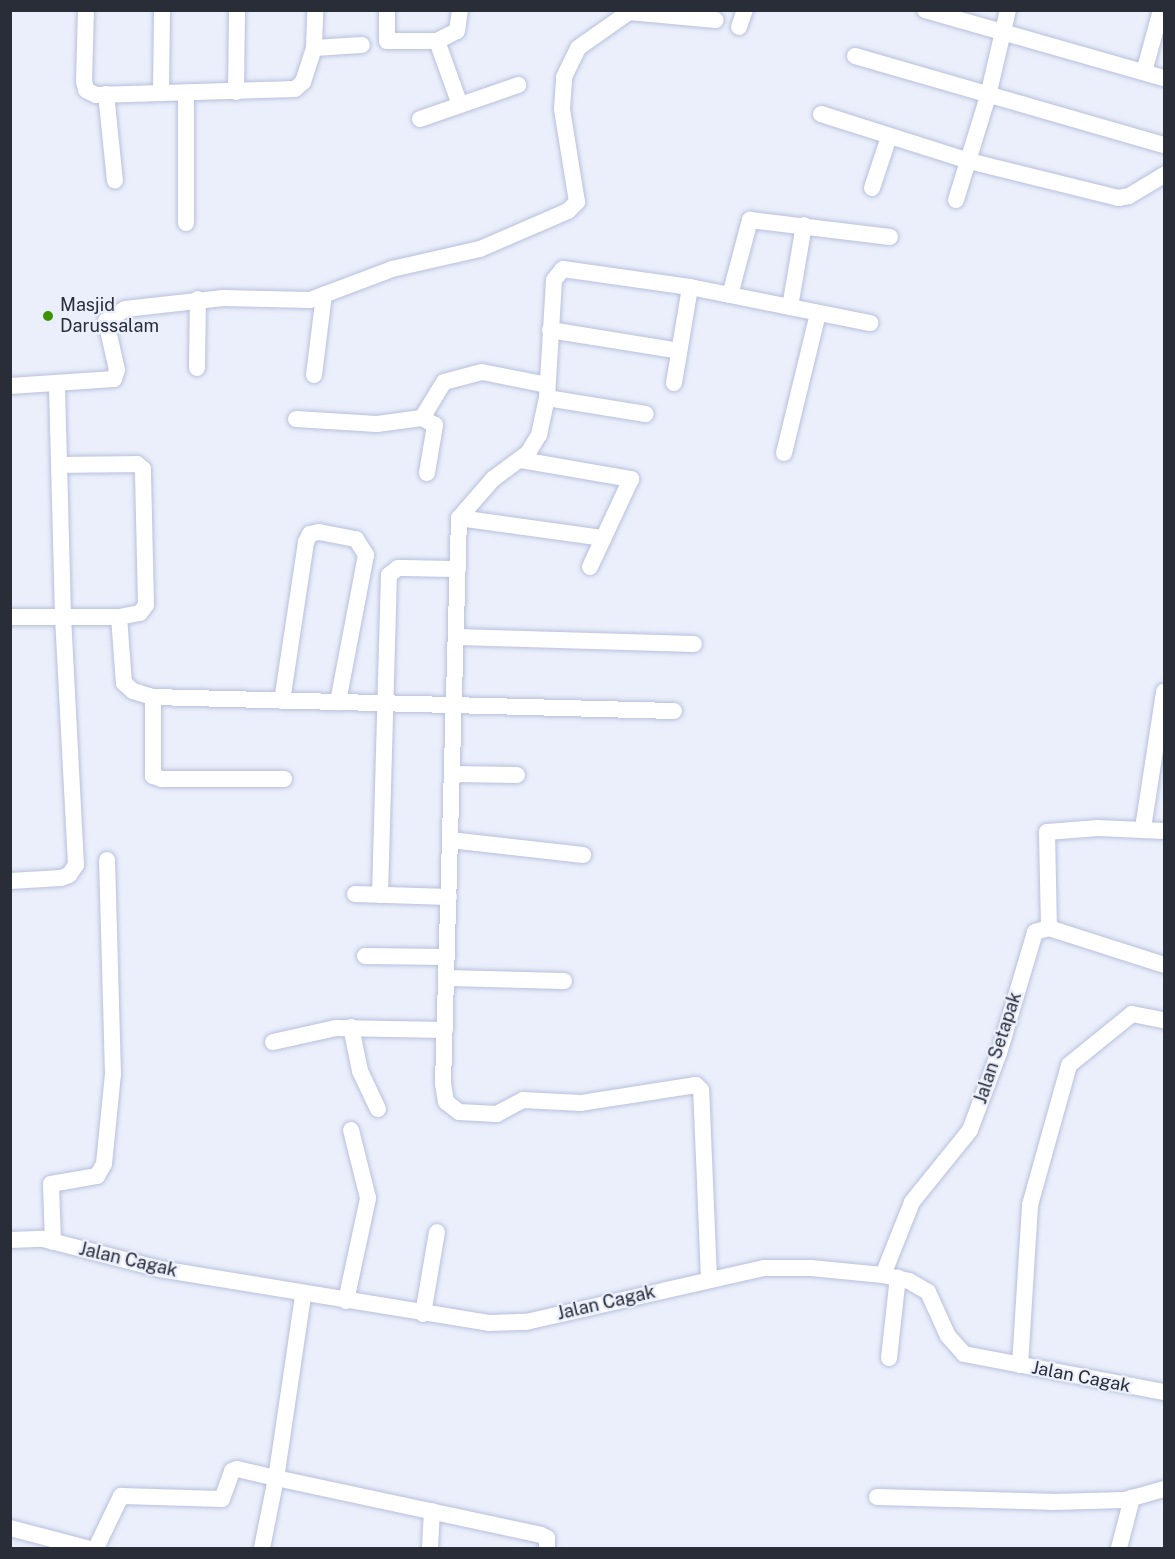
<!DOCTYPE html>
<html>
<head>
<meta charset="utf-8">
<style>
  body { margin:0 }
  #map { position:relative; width:1175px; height:1559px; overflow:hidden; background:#ebeffb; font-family:"Public Sans",sans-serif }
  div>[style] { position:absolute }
  .roads { filter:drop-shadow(0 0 2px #b7c0dd) drop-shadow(0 0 2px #b7c0dd) }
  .street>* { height:16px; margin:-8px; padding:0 8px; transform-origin:8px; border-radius:8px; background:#fff }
  .dots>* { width:16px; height:16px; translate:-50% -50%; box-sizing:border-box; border:3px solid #ebeffb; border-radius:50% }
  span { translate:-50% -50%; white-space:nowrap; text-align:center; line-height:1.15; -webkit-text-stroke:4.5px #ebeffb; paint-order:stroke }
  .poi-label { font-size:18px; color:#292d38 }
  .left { translate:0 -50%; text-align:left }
  .street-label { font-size:18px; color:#292d38 }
  .frame { position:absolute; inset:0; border:12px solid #292d38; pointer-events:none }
</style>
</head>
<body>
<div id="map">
  <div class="roads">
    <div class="street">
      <div style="left:86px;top:10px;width:71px;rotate:91.6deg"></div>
      <div style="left:84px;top:81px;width:9px;rotate:77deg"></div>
      <div style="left:86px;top:90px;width:11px;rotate:27deg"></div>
      <div style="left:96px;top:95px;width:199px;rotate:-1.7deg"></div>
      <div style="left:295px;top:89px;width:11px;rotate:-41deg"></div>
      <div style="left:303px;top:82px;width:36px;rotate:-72deg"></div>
      <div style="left:314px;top:48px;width:38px;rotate:-88deg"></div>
      <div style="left:387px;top:10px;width:31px;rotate:90deg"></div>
      <div style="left:387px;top:41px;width:50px"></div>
      <div style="left:437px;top:41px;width:22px;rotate:-27deg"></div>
      <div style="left:457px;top:31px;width:21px;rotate:-82deg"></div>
      <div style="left:925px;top:10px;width:248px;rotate:15.9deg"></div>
      <div style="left:739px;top:27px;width:18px;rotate:-71deg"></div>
      <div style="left:437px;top:41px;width:68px;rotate:70.2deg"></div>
      <div style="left:314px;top:48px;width:48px;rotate:-3.6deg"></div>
      <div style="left:855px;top:56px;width:322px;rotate:16.1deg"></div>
      <div style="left:1144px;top:72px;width:64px;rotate:-74.7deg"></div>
      <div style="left:236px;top:92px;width:82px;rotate:-89.3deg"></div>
      <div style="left:161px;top:93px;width:83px;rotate:-89.3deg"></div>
      <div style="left:106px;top:94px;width:87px;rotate:84.1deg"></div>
      <div style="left:821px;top:114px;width:155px;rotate:17.6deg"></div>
      <div style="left:969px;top:161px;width:154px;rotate:13.9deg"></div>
      <div style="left:1118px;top:198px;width:11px;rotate:-10deg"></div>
      <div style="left:1129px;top:196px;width:41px;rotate:-31deg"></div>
      <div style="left:420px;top:119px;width:104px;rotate:-19.1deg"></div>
      <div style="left:872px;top:188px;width:54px;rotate:-71.6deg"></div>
      <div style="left:956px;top:200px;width:109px;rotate:-72.9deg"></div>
      <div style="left:988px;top:96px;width:88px;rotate:-76.9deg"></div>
      <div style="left:186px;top:223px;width:130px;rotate:-90deg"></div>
      <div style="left:730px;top:295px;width:78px;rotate:-75.1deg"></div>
      <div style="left:750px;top:220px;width:141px;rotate:6.9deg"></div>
      <div style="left:790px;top:307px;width:83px;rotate:-80.3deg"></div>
      <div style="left:550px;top:330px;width:131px;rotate:9.2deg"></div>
      <div style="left:197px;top:368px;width:69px;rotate:-89.2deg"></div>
      <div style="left:314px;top:375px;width:81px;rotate:-82.9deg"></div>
      <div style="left:674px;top:383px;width:97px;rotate:-80.5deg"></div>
      <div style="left:10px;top:386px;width:104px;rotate:-3.9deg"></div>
      <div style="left:114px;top:379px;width:9px;rotate:-72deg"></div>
      <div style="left:117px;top:370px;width:50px;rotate:-102.7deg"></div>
      <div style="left:106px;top:321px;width:22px;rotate:-32deg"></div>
      <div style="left:125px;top:309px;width:99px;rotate:-6.4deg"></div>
      <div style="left:223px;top:298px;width:87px;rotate:1.3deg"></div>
      <div style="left:310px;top:300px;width:88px;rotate:-20.7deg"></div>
      <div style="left:392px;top:269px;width:90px;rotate:-12.8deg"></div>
      <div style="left:480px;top:249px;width:96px;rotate:-23.4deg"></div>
      <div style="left:568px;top:211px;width:13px;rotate:-45deg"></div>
      <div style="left:577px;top:202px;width:94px;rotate:-99.2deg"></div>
      <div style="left:562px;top:109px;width:32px;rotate:-86deg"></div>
      <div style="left:564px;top:77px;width:32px;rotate:-64deg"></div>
      <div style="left:578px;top:48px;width:62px;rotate:-35.2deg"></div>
      <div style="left:629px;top:12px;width:87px;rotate:5.3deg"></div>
      <div style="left:547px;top:398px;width:100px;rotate:9.2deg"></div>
      <div style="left:296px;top:419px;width:81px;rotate:3.5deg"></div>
      <div style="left:377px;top:424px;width:45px;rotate:-7.6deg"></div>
      <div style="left:784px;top:453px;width:144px;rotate:-76.3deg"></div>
      <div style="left:521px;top:460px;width:112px;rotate:9.8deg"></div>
      <div style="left:631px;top:479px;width:97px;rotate:115deg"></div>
      <div style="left:427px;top:473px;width:49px;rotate:-80.5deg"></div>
      <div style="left:435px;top:425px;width:15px;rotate:-152deg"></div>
      <div style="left:422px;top:418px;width:42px;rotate:-58.6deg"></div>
      <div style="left:444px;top:382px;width:39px;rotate:-15deg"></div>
      <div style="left:482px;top:372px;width:66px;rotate:11.3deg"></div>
      <div style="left:459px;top:518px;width:146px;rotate:7.9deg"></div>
      <div style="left:10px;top:617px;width:109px"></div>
      <div style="left:119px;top:617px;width:21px;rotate:-11deg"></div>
      <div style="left:140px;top:613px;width:10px;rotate:-53deg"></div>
      <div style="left:146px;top:605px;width:136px;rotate:-91.3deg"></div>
      <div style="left:143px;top:469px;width:8px;rotate:-140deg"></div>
      <div style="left:137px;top:464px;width:78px;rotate:179.3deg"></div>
      <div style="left:119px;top:617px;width:66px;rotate:85.7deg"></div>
      <div style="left:124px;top:683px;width:12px;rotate:42deg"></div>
      <div style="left:133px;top:691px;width:21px;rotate:17deg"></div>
      <div style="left:153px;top:697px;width:521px;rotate:1.54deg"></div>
      <div style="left:457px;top:637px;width:237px;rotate:1.7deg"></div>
      <div style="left:153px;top:697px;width:79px;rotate:90deg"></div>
      <div style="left:153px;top:776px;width:9px;rotate:18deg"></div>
      <div style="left:162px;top:779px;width:122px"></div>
      <div style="left:282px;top:701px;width:161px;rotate:-81.4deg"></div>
      <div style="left:306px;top:542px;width:9px;rotate:-63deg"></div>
      <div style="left:310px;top:534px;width:9px;rotate:-13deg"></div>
      <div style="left:319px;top:532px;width:38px;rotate:11deg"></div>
      <div style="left:356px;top:539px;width:19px;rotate:58deg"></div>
      <div style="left:366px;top:555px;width:150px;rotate:100.8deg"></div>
      <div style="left:452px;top:774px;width:65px;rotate:0.9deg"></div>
      <div style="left:1143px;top:828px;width:138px;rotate:-81.2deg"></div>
      <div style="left:450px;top:840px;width:134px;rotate:6.4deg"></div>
      <div style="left:10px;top:881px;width:51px;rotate:-3.4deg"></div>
      <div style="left:61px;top:878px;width:9px;rotate:-21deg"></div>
      <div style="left:69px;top:875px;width:12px;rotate:-55deg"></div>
      <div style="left:76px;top:865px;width:249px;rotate:-93deg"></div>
      <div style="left:63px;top:616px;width:231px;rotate:-91.5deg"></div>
      <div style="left:355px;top:894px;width:94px;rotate:1.8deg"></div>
      <div style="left:380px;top:895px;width:320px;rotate:-88.4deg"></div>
      <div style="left:389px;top:575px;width:11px;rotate:-38deg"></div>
      <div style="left:398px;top:568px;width:60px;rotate:1deg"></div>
      <div style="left:1049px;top:928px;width:96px;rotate:-91.2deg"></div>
      <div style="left:1047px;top:832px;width:51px;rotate:-4.5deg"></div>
      <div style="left:1098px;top:828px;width:66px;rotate:2.6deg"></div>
      <div style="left:365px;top:956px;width:82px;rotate:0.7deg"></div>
      <div style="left:447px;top:978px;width:117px;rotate:1.5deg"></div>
      <div style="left:351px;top:1027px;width:45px;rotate:78.4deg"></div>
      <div style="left:360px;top:1071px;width:42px;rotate:64.7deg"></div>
      <div style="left:273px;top:1042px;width:65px;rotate:-12.5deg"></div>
      <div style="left:336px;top:1028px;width:109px;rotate:1.1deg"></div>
      <div style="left:10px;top:1240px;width:33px;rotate:-2deg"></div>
      <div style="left:43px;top:1239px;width:121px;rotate:14.4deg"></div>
      <div style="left:160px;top:1269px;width:333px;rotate:9.3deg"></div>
      <div style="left:489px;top:1323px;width:37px;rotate:-2deg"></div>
      <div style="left:526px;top:1322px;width:244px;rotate:-12.8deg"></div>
      <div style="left:764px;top:1268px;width:47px"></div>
      <div style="left:811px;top:1268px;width:72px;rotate:5.6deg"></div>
      <div style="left:883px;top:1275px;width:27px;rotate:13deg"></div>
      <div style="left:909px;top:1281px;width:22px;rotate:30deg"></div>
      <div style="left:928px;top:1292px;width:48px;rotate:65.6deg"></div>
      <div style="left:948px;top:1336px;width:24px;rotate:48deg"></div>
      <div style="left:964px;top:1354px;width:204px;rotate:10.8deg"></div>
      <div style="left:53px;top:1242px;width:58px;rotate:-92deg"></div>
      <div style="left:51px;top:1184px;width:47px;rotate:-9.9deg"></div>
      <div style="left:97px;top:1176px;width:14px;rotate:-60deg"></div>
      <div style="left:104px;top:1164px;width:90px;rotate:-84.3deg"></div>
      <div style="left:113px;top:1074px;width:214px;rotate:-91.6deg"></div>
      <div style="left:883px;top:1275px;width:79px;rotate:-68.3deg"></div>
      <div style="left:912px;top:1202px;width:92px;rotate:-51.1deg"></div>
      <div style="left:970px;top:1130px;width:82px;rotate:-69.4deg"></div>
      <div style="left:999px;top:1053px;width:126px;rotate:-73.4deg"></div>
      <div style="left:1035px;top:932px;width:15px;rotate:-16deg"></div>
      <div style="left:1049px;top:928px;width:121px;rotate:17.8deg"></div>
      <div style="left:709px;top:1278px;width:188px;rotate:-92.4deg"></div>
      <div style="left:701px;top:1090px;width:7px;rotate:-135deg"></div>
      <div style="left:696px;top:1085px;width:116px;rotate:171.1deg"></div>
      <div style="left:581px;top:1103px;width:58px;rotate:-177deg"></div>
      <div style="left:523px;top:1100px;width:30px;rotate:152deg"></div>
      <div style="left:497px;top:1114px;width:38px;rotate:-177deg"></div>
      <div style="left:459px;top:1112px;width:16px;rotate:-142deg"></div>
      <div style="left:446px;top:1102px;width:18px;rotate:-99deg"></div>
      <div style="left:443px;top:1084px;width:566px;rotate:-88.38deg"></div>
      <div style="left:459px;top:518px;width:52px;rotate:-48.9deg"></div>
      <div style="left:493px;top:479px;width:44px;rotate:-36.6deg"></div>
      <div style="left:528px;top:453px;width:21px;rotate:-59deg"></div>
      <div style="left:539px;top:435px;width:38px;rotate:-78deg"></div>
      <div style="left:547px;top:398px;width:118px;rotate:-86.6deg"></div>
      <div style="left:554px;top:280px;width:14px;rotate:-51deg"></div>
      <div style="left:563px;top:269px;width:128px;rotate:8.1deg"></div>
      <div style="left:690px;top:287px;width:184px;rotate:11.3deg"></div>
      <div style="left:303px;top:1296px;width:184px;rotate:98.4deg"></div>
      <div style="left:276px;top:1478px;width:271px;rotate:12.1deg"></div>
      <div style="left:541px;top:1535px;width:7px;rotate:27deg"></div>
      <div style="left:547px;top:1538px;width:10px;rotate:90deg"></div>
      <div style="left:346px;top:1301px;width:105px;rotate:-77.9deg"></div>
      <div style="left:368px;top:1198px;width:70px;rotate:-104deg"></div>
      <div style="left:423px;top:1314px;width:83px;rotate:-80.3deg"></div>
      <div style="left:889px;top:1358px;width:81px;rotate:-83.7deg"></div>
      <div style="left:1020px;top:1365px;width:160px;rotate:-86.4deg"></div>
      <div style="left:1030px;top:1205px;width:145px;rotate:-74.4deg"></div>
      <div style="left:1069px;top:1065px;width:81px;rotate:-39deg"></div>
      <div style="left:1132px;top:1014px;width:33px;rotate:11deg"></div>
      <div style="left:877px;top:1497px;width:174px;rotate:1.6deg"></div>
      <div style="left:1051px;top:1502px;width:74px;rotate:-1.5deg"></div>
      <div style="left:1125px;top:1500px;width:41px;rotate:-15.8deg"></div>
      <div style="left:10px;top:1528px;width:79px;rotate:14.7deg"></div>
      <div style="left:96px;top:1548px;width:58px;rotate:-64.3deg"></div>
      <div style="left:121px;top:1496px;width:101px;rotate:1.7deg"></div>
      <div style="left:222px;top:1499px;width:30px;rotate:-70deg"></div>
      <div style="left:232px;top:1471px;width:5px;rotate:-22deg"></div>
      <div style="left:237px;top:1469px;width:40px;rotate:13deg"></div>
      <div style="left:276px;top:1478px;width:71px;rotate:101.3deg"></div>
      <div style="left:430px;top:1548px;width:37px;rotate:-87deg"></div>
      <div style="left:1119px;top:1548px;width:52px;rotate:-75.4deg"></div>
    </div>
  </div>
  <div class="dots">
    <div style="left:48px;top:316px;background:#3d9300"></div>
  </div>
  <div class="poi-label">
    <span class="left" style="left:60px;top:316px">Masjid<br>Darussalam</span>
  </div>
  <div class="street-label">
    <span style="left:998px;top:1048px;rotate:-72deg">Jalan Setapak</span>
    <span style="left:128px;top:1260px;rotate:13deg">Jalan Cagak</span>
    <span style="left:606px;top:1303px;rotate:-13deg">Jalan Cagak</span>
    <span style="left:1081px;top:1377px;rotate:11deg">Jalan Cagak</span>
  </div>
  <div class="frame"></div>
</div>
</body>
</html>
